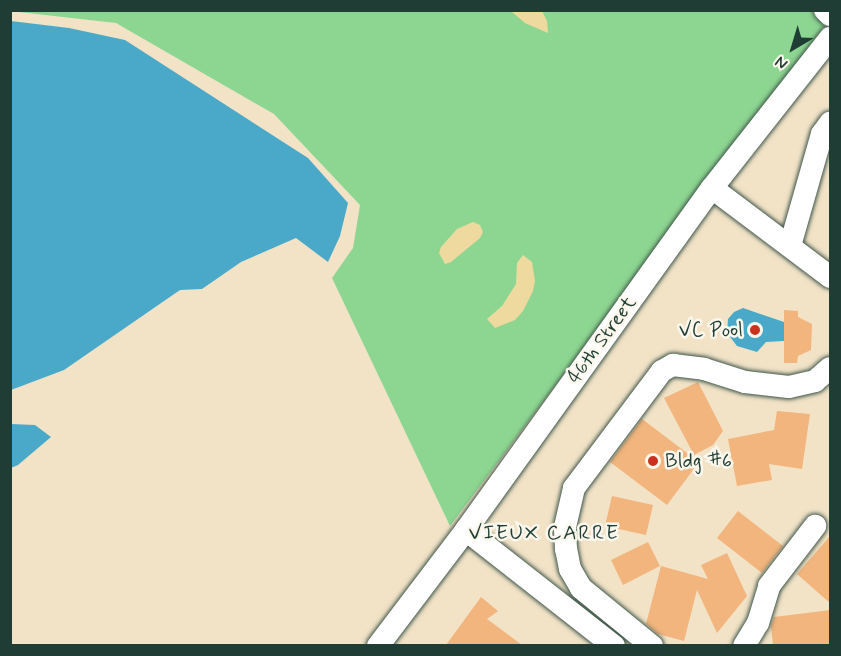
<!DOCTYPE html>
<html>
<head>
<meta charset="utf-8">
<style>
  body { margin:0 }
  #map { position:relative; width:841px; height:656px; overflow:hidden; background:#f2e3c7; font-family:Mynerve,sans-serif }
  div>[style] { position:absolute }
  .green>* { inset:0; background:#8dd691 }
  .sand>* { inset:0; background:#eeda9e }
  .water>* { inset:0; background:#4aa9c9 }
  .building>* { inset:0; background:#f1b57d }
  .roads { filter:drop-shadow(0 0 2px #3f564a) drop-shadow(0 0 2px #3f564a) }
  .minor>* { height:22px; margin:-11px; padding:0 11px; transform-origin:11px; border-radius:11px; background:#fff }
  .dots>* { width:16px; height:16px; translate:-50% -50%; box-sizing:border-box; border:3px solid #fbf7ec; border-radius:50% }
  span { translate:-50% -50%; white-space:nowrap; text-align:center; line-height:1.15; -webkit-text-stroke:5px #fbf7ec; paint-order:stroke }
  .poi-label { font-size:20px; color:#1f3d34 }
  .right { translate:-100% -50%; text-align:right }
  .left { translate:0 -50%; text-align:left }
  .street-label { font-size:20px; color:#1f3d34 }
  .neighbourhood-label { font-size:21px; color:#1f3d34; letter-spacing:1.5px }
  .frame { position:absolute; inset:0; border:12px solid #1f3d34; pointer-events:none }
  .north { position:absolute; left:763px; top:18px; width:60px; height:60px; -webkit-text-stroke:4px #fbf7ec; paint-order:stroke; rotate:218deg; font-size:16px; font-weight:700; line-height:24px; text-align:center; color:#1f3d34 }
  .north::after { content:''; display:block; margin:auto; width:21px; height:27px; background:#1f3d34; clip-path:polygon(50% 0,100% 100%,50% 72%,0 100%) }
</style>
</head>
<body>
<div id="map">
  <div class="green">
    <div style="clip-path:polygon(830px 10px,830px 19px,450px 526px,332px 278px,353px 248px,360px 205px,274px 114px,116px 23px,10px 11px)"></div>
  </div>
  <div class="sand">
    <div style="clip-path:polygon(511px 11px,542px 11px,547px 21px,548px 33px,525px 23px)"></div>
    <div style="clip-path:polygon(473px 222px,480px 225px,483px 232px,480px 238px,451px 262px,445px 264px,439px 253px,441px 247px,457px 229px)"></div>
    <div style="clip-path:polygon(523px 255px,532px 262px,535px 281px,533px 291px,523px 311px,515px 320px,495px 328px,487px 319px,502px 306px,516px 284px,517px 263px)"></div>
  </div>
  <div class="water">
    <div style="clip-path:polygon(11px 21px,69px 28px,125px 40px,308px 158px,348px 203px,340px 236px,328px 262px,296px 238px,241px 262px,202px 289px,180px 290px,64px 370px,11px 390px)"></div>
    <div style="clip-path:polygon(743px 308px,784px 322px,784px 341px,766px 342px,757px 352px,737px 346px,727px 333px,728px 319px,734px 312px)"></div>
    <div style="clip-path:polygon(10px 420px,11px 424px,35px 425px,51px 437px,18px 465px,11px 468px)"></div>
  </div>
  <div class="building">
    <div style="clip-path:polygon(784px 310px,798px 311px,798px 317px,812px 324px,811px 350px,798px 356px,797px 363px,784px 363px)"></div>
    <div style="clip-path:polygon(698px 382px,723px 431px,713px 445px,694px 455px,664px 398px)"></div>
    <div style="clip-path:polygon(777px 411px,810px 414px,802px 469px,769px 464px,772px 480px,737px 486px,728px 439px,774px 430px)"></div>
    <div style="clip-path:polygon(642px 419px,699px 462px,667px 505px,610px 462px)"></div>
    <div style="clip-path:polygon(612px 496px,653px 505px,646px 535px,605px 526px)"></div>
    <div style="clip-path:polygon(738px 511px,783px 546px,762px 573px,717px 538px)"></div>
    <div style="clip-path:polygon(831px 535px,831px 604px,797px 574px)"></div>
    <div style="clip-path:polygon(648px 542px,660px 566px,623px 585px,611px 560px)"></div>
    <div style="clip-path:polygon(727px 553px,747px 596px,717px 633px,697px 590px,684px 641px,658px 634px,646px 624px,661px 566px,708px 579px,701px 565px)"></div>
    <div style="clip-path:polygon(481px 597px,498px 611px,487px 619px,522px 645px,446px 645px)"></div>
    <div style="clip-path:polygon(831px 610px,831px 645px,773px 645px,771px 626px,774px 617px)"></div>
  </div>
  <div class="roads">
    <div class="minor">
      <div style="left:825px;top:10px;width:7px;rotate:45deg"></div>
      <div style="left:712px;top:188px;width:148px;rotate:37deg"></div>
      <div style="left:790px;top:246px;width:116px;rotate:-74.1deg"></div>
      <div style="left:822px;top:134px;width:14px;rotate:-54deg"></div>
      <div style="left:466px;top:530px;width:188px;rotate:38.1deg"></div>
      <div style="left:378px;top:646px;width:146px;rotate:-52.8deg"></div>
      <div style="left:466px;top:530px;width:421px;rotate:-54.3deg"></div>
      <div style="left:712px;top:188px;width:191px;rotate:-51.8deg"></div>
      <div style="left:652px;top:646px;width:92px;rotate:-140.8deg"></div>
      <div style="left:581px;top:588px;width:22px;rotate:-120deg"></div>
      <div style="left:570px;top:569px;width:20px;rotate:-101deg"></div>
      <div style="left:566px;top:549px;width:22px;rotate:-93deg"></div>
      <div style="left:565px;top:527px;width:40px;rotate:-77deg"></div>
      <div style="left:574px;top:488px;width:146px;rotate:-53.1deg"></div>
      <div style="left:662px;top:371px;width:13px;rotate:-29deg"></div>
      <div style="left:673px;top:365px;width:31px;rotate:7deg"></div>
      <div style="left:704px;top:369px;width:43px;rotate:17.6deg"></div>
      <div style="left:745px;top:382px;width:44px;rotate:6.5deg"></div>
      <div style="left:789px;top:387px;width:27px;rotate:-13deg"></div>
      <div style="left:815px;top:381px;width:20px;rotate:-41deg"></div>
      <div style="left:744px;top:646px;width:27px;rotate:-59deg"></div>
      <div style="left:758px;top:623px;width:39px;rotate:-73deg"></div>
      <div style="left:769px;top:586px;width:76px;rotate:-52.5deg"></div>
    </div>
  </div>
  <div class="dots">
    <div style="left:755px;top:330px;background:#c8321e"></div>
    <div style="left:653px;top:461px;background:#c8321e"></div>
  </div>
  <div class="poi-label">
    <span class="right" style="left:743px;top:330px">VC Pool</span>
    <span class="left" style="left:665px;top:461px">Bldg #6</span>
  </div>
  <div class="street-label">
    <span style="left:602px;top:340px;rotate:-54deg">46th Street</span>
  </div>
  <div class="neighbourhood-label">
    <span style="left:544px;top:533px">VIEUX CARRE</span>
  </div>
  <div class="frame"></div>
  <div class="north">N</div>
</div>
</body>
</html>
